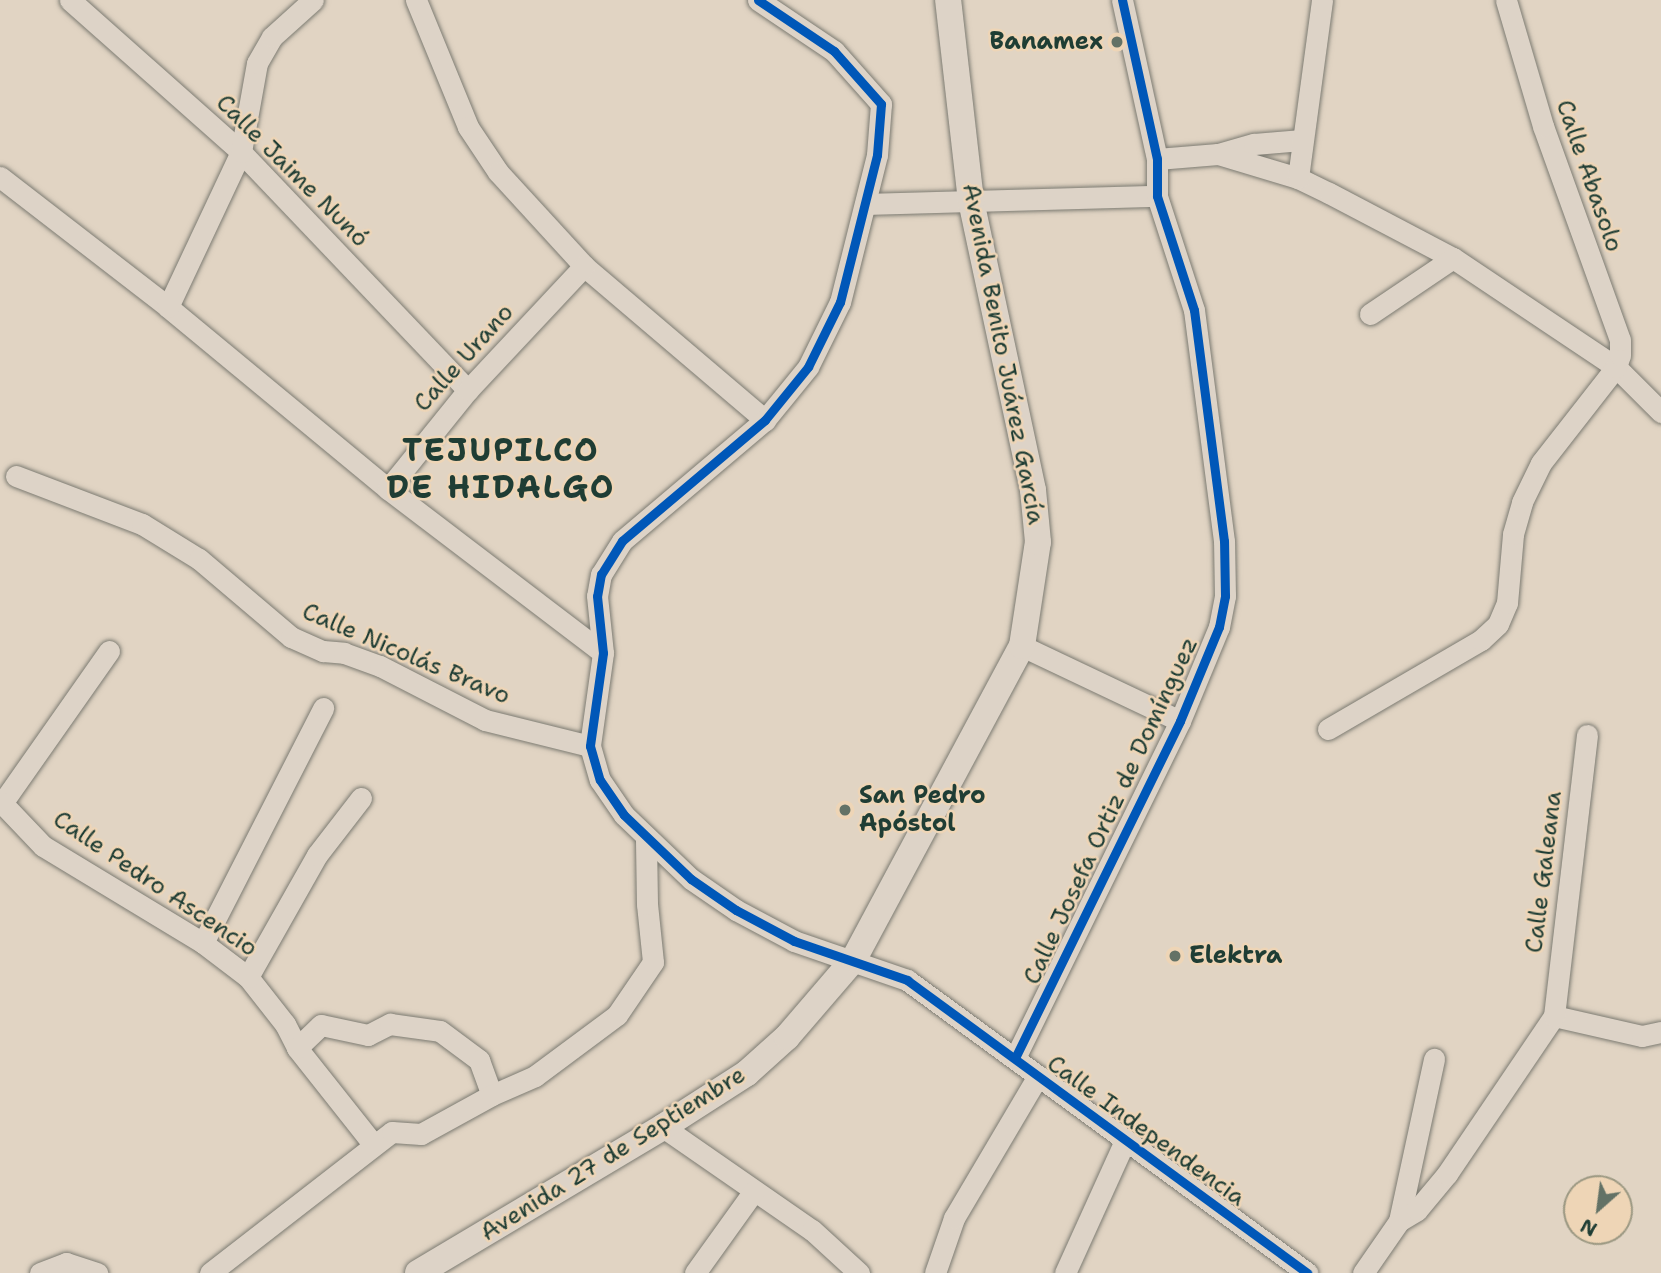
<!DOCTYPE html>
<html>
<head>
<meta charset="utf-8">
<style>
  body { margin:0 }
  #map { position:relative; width:1661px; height:1273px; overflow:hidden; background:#e1d4c3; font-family:"Shantell Sans",sans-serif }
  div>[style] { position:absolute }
  .roads { filter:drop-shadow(0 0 2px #7c7b72) drop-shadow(0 0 2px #7c7b72) }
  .minor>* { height:21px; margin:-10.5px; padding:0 10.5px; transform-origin:10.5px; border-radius:10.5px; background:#ddd3c7 }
  .major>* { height:26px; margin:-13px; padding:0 13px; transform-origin:13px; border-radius:13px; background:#ddd3c7 }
  .cycleway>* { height:9px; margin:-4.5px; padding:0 4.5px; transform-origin:4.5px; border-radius:4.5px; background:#0057b8 }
  .dots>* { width:19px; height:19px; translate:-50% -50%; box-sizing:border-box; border:4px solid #eed5b6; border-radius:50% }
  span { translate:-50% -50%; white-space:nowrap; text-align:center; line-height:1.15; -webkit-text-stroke:5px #eed5b6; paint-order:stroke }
  .poi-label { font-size:24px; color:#1f3d34; font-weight:700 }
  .right { translate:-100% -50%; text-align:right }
  .left { translate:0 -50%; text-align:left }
  .street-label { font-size:24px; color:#1f3d34 }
  .district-label { font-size:32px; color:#1f3d34; font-weight:700; letter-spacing:2px }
  .north { position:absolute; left:1563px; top:1175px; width:70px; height:70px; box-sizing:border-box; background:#eed5b6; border:2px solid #9b9882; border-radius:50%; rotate:208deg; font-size:19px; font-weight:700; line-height:28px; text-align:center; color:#1f3d34 }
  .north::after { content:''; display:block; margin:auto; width:24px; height:32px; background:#637266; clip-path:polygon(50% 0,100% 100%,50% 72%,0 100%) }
</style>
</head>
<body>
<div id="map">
  <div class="roads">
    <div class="minor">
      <div style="left:70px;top:0;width:229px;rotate:41.6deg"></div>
      <div style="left:241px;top:152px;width:329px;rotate:46.4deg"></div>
      <div style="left:416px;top:0;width:137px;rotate:67.7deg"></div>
      <div style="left:468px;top:127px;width:54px;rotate:56.3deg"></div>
      <div style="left:498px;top:172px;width:127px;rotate:47.5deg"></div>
      <div style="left:584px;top:266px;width:238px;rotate:40.4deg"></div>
      <div style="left:758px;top:0;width:92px;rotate:33.9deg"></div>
      <div style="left:834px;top:51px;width:71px;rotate:48.4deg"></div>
      <div style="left:881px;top:104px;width:51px;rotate:94.5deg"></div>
      <div style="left:877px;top:155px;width:152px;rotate:104.1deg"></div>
      <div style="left:840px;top:302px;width:72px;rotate:116.2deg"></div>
      <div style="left:808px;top:367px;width:68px;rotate:129.1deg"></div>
      <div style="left:765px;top:420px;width:187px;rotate:139.8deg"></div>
      <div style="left:622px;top:541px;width:39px;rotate:122deg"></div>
      <div style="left:601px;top:574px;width:22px;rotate:100deg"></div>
      <div style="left:597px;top:596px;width:57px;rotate:84deg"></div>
      <div style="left:603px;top:653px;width:94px;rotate:98deg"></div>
      <div style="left:590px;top:746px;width:35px;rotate:74deg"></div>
      <div style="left:600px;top:780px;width:42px;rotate:55.6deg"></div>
      <div style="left:624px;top:815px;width:93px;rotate:43.7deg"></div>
      <div style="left:691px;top:879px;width:55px;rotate:34.6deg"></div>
      <div style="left:736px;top:910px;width:66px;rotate:28.1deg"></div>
      <div style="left:794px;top:941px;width:120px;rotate:19deg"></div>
      <div style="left:907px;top:980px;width:496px;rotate:36.2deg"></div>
      <div style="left:1218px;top:154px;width:37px;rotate:-16deg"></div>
      <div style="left:1254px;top:144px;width:48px;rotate:-4.8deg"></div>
      <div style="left:1157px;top:159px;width:61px;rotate:-4.7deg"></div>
      <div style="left:1218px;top:154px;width:84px;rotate:16.7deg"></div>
      <div style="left:1298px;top:178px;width:34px;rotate:26deg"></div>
      <div style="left:1329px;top:193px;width:140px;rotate:27.7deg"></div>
      <div style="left:1453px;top:258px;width:196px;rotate:33.8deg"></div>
      <div style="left:1616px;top:367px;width:64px;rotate:45deg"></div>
      <div style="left:0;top:177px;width:212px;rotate:37.7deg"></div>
      <div style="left:168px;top:307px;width:286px;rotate:39.6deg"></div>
      <div style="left:388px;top:489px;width:270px;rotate:37.3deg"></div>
      <div style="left:1298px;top:178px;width:180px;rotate:-82.3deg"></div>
      <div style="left:866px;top:204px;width:291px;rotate:-1.6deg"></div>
      <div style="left:168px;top:307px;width:171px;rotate:-64.8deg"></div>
      <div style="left:241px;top:152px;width:90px;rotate:-79.8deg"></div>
      <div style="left:257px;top:63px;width:30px;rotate:-60deg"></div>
      <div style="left:272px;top:37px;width:55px;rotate:-42.1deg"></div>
      <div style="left:1370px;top:314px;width:100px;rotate:-34deg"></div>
      <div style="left:16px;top:476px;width:135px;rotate:20.9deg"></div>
      <div style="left:142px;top:524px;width:67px;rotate:31.6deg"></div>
      <div style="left:199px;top:559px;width:121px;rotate:40.3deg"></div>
      <div style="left:291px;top:637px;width:35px;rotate:24deg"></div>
      <div style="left:323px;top:651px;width:21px;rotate:5deg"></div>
      <div style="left:344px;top:653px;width:38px;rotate:20deg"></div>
      <div style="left:380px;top:666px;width:118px;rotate:27.2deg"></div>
      <div style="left:485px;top:720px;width:108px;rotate:13.9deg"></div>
      <div style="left:388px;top:489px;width:127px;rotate:-51.1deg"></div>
      <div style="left:468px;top:390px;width:170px;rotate:-46.9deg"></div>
      <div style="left:1022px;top:646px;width:175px;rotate:25.4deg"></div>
      <div style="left:109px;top:651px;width:186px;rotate:125.1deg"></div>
      <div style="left:2px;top:803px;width:59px;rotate:46.4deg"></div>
      <div style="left:43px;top:846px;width:187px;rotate:31.2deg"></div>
      <div style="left:203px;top:943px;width:56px;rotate:37.1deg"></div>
      <div style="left:248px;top:977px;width:60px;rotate:51.8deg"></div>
      <div style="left:285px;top:1024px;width:27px;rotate:63deg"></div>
      <div style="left:297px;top:1048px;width:122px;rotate:51.6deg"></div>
      <div style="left:1328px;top:729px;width:177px;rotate:-30.2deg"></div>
      <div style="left:1481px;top:640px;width:23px;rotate:-43deg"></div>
      <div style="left:1498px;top:624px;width:23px;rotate:-67deg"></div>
      <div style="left:1507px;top:603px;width:69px;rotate:-85deg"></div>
      <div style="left:1513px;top:534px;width:33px;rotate:-74deg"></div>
      <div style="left:1522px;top:502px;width:43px;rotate:-64deg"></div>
      <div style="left:1541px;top:463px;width:122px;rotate:-52deg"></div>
      <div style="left:1616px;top:367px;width:13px;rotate:-72deg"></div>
      <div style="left:1620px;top:355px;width:15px;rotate:-90deg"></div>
      <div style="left:1620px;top:340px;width:227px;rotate:-109.8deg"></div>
      <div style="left:1543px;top:126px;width:131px;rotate:-106.4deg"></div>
      <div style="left:203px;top:943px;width:264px;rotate:-62.9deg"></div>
      <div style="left:248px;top:977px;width:140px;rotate:-60.5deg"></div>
      <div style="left:317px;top:855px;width:72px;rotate:-52.3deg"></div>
      <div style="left:1554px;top:1016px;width:90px;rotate:12.8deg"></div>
      <div style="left:1642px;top:1036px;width:19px;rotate:-12deg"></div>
      <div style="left:297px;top:1048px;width:33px;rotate:-44deg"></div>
      <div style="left:321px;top:1025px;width:48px;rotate:12deg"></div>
      <div style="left:368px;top:1035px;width:25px;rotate:-27deg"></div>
      <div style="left:390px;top:1024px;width:50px;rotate:8deg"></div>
      <div style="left:440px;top:1031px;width:49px;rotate:36.6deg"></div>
      <div style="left:479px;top:1060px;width:37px;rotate:70deg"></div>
      <div style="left:1015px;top:1058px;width:375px;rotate:-63.9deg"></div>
      <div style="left:1180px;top:721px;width:102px;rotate:-67.5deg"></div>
      <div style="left:1219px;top:627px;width:32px;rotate:-79deg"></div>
      <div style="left:1225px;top:596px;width:55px;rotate:-91deg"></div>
      <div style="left:1224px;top:541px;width:233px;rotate:-97.4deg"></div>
      <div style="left:1194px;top:310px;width:120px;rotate:-108deg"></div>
      <div style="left:1157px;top:196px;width:37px;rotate:-90deg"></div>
      <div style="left:1157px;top:159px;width:163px;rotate:-102.4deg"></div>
      <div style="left:663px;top:1127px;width:181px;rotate:34.7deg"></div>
      <div style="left:812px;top:1230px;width:64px;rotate:42.5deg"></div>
      <div style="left:1399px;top:1221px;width:166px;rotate:-77.8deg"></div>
      <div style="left:40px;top:1273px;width:28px;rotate:-21deg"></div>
      <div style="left:66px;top:1263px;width:33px;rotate:18deg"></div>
      <div style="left:210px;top:1273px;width:230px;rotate:-37.8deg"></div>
      <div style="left:392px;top:1132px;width:29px;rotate:4deg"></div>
      <div style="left:421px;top:1134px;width:81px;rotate:-28.8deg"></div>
      <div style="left:492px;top:1095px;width:47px;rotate:-23.8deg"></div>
      <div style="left:535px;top:1076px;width:102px;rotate:-36.6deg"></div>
      <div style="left:617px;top:1015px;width:64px;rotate:-55.8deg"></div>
      <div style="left:653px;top:962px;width:58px;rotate:-95.9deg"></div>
      <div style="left:647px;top:904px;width:65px;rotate:-90.9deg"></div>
      <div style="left:695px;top:1273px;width:101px;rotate:-54.3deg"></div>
      <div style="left:935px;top:1273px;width:58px;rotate:-70.9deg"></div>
      <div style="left:954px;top:1218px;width:165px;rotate:-59.4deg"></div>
      <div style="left:1065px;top:1273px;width:145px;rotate:-65.6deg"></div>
      <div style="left:1363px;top:1273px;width:63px;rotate:-55.3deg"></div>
      <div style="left:1399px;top:1221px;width:21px;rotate:-31deg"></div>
      <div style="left:1417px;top:1210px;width:47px;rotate:-50.2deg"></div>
      <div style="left:1447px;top:1174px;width:191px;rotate:-55.9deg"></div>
      <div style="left:1554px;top:1016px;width:283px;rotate:-83.3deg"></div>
    </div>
    <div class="major">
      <div style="left:418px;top:1273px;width:285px;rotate:-30.8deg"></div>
      <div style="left:663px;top:1127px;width:100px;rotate:-32.7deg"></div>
      <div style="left:747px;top:1073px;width:54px;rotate:-42deg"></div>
      <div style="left:787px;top:1037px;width:103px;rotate:-49.3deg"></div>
      <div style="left:854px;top:959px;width:355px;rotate:-61.8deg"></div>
      <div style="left:1022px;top:646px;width:105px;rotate:-81.3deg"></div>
      <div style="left:1038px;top:542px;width:52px;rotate:-95.5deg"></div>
      <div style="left:1033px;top:490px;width:296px;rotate:-102.1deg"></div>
      <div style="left:971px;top:201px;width:202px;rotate:-96.5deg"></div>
    </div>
  </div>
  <div class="cycleway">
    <div style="left:758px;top:0;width:92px;rotate:33.9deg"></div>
    <div style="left:834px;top:51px;width:71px;rotate:48.4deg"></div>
    <div style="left:881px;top:104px;width:51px;rotate:94.5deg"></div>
    <div style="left:877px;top:155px;width:152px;rotate:104.1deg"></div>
    <div style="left:840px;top:302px;width:72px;rotate:116.2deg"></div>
    <div style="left:808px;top:367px;width:68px;rotate:129.1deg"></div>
    <div style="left:765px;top:420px;width:187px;rotate:139.8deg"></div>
    <div style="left:622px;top:541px;width:39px;rotate:122deg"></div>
    <div style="left:601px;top:574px;width:22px;rotate:100deg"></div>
    <div style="left:597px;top:596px;width:57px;rotate:84deg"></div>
    <div style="left:603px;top:653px;width:94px;rotate:98deg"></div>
    <div style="left:590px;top:746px;width:35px;rotate:74deg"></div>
    <div style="left:600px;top:780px;width:42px;rotate:55.6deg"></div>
    <div style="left:624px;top:815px;width:93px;rotate:43.7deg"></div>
    <div style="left:691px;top:879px;width:55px;rotate:34.6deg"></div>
    <div style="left:736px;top:910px;width:66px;rotate:28.1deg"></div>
    <div style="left:794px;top:941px;width:120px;rotate:19deg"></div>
    <div style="left:907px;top:980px;width:496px;rotate:36.2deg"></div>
    <div style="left:1015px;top:1058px;width:375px;rotate:-63.9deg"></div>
    <div style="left:1180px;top:721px;width:102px;rotate:-67.5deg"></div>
    <div style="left:1219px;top:627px;width:32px;rotate:-79deg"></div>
    <div style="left:1225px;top:596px;width:55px;rotate:-91deg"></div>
    <div style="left:1224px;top:541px;width:233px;rotate:-97.4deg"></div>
    <div style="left:1194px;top:310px;width:120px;rotate:-108deg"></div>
    <div style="left:1157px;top:196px;width:37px;rotate:-90deg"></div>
    <div style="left:1157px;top:159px;width:163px;rotate:-102.4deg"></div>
  </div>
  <div class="dots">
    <div style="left:1117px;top:42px;background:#637266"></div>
    <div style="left:845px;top:810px;background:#637266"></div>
    <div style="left:1175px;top:956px;background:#637266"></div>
  </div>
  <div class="poi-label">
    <span class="right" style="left:1103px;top:42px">Banamex</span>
    <span class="left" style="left:859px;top:810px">San Pedro<br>Apóstol</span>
    <span class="left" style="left:1189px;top:956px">Elektra</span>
  </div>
  <div class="street-label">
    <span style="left:292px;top:171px;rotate:45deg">Calle Jaime Nunó</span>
    <span style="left:1589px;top:176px;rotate:71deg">Calle Abasolo</span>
    <span style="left:1003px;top:354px;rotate:79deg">Avenida Benito Juárez García</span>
    <span style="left:464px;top:358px;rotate:-48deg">Calle Urano</span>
    <span style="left:406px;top:654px;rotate:23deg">Calle Nicolás Bravo</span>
    <span style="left:1111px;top:811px;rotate:-65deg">Calle Josefa Ortiz de Domínguez</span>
    <span style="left:1544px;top:872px;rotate:-83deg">Calle Galeana</span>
    <span style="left:155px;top:884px;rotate:34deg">Calle Pedro Ascencio</span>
    <span style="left:1146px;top:1131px;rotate:36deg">Calle Independencia</span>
    <span style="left:613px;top:1154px;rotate:-32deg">Avenida 27 de Septiembre</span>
  </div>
  <div class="district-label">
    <span style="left:501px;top:469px">TEJUPILCO<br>DE HIDALGO</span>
  </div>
  <div class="north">N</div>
</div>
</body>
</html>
